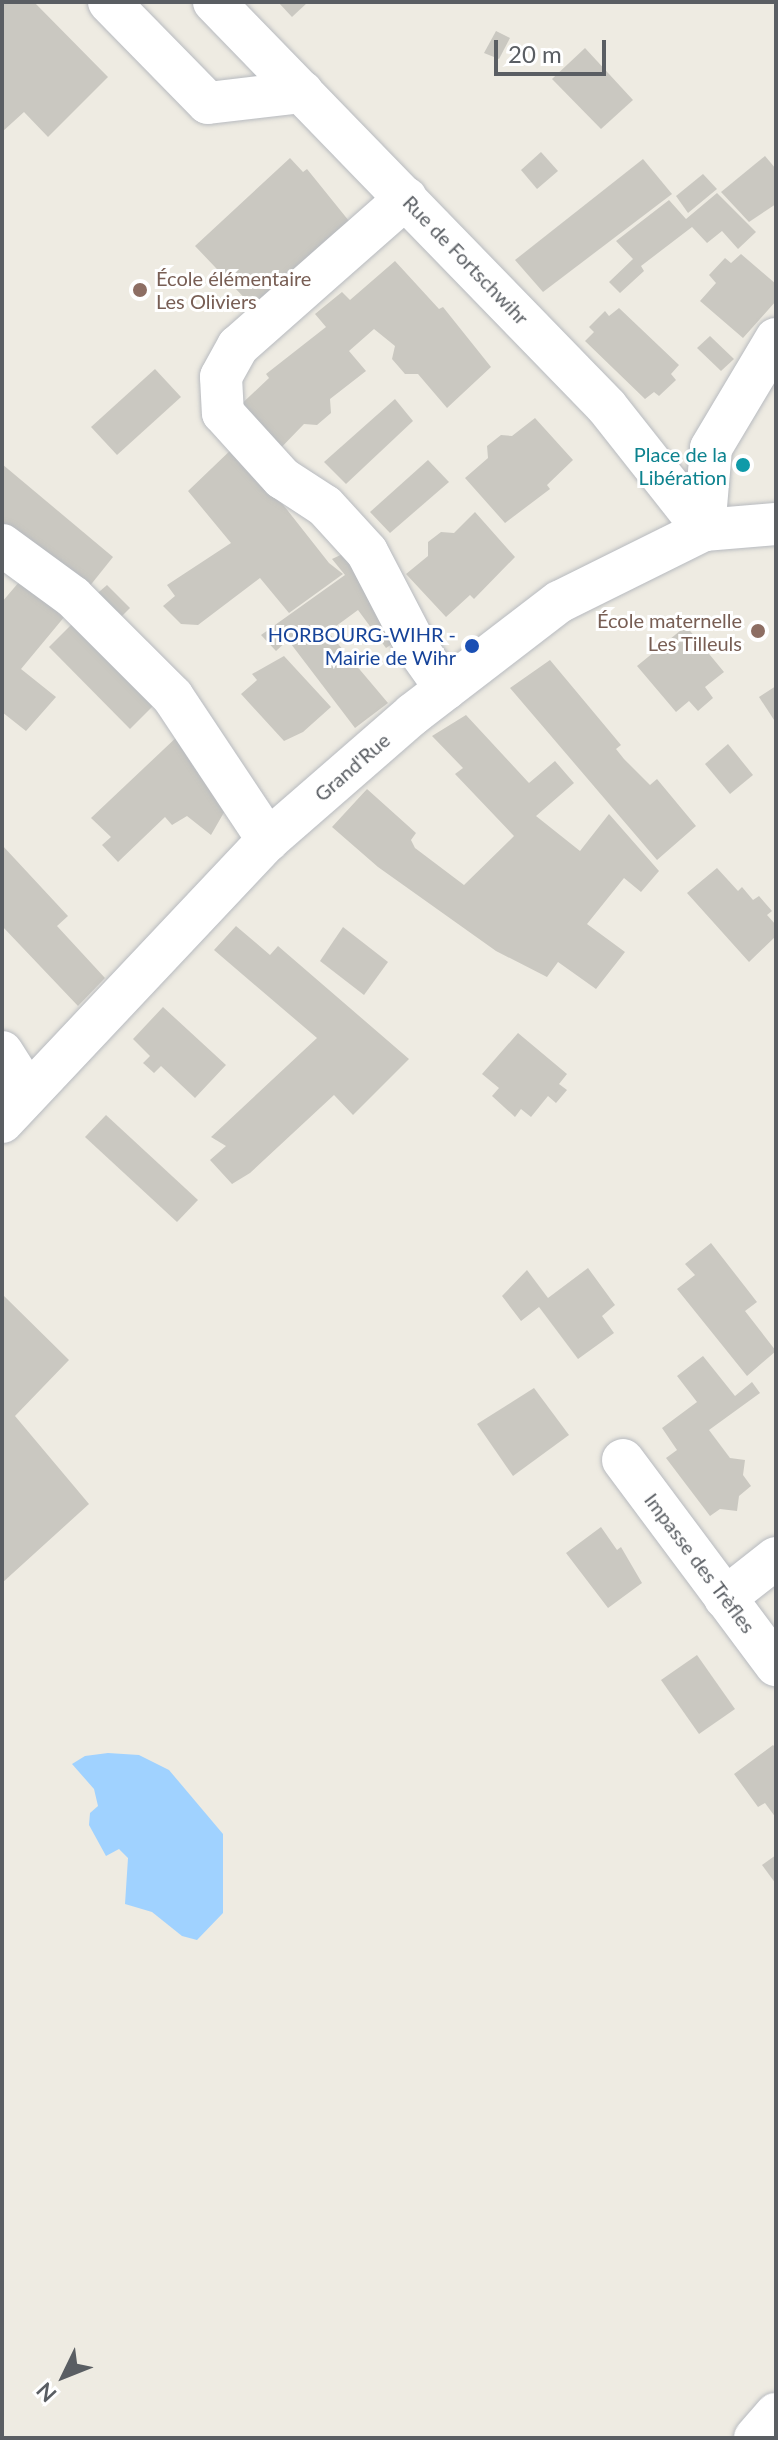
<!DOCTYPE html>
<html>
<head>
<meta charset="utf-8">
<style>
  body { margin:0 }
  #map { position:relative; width:778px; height:2440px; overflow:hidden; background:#eeebe2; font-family:Lato,sans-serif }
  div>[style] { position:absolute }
  .water>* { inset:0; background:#a0d2ff }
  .building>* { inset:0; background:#cac8c1 }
  .roads { filter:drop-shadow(0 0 2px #b7babf) drop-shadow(0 0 2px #b7babf) }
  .minor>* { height:42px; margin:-21px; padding:0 21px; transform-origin:21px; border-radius:21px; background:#fff }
  .dots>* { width:22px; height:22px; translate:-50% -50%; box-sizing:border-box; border:4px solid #fff; border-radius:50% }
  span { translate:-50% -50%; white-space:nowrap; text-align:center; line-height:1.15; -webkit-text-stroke:6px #fff; paint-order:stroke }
  .street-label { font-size:20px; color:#5a5e63 }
  .education-label { font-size:20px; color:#785e54 }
  .left { translate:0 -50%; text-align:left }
  .right { translate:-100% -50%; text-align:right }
  .culture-label { font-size:20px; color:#0d838f }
  .transit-label { font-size:20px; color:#164399 }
  .frame { position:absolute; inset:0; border:4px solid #5a5e63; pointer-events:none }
  .north { position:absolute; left:24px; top:2336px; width:80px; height:80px; -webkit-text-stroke:6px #fff; paint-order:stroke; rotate:227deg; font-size:22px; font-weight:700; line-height:32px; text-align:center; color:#5a5e63 }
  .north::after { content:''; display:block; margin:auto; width:28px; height:36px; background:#5a5e63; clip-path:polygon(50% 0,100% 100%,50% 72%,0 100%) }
  .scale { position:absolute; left:494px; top:40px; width:112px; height:36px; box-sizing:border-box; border:4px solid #5a5e63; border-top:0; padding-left:10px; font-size:24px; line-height:28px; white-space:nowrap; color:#5a5e63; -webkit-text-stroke:6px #fff; paint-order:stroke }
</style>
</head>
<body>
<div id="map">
  <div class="water">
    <div style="clip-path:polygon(108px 1753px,139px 1755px,169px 1770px,223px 1834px,223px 1913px,197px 1940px,182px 1936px,152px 1912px,125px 1904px,128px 1858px,119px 1849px,106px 1856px,89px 1825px,90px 1813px,98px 1806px,94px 1789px,72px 1764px,85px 1756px)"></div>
  </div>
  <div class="building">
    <div style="clip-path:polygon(2px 2px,34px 2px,108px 77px,48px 137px,24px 112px,2px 132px)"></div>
    <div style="clip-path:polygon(278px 2px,308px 2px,292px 17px)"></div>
    <div style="clip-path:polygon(496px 31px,510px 38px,499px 59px,484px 53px)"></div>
    <div style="clip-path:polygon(585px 48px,633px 100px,601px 129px,552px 79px)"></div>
    <div style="clip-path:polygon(541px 152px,558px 171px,537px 189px,521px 170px)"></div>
    <div style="clip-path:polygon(765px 156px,776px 169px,776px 204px,749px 222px,721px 192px)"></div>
    <div style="clip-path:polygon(290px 158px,303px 172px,307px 169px,349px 221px,254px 308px,195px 246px)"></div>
    <div style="clip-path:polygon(643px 159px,672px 194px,543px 292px,515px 260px)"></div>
    <div style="clip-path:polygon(703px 174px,717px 189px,688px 213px,676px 196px)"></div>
    <div style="clip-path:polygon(717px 193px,756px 232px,738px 249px,722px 231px,707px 243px,692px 227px,641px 266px,644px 271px,620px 293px,609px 282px,633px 259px,616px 241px,669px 200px,686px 219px)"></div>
    <div style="clip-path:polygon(741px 254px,776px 284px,776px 301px,743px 338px,700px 301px,716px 283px,709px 275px,725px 258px,731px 263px)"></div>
    <div style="clip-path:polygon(395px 261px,439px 309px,443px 307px,491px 367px,447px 408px,418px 374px,405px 374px,392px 359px,395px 346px,374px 329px,349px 351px,366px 371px,330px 399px,331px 413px,317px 425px,304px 424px,272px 457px,233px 412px,269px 378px,266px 374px,326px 327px,315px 314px,342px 292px,350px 300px)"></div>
    <div style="clip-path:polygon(619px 308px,679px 365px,671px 374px,676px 380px,659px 396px,654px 392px,645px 399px,585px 341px,594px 332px,589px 327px,605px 311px,609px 316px)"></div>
    <div style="clip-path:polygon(710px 336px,734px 359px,721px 371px,697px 348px)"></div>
    <div style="clip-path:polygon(155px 369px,181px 397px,117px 455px,91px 427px)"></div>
    <div style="clip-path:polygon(395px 399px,413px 421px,346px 484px,324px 462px)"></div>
    <div style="clip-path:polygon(535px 418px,573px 460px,547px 485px,550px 489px,505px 523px,465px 478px,488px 458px,487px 446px,501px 435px,512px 436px)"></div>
    <div style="clip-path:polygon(236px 445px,329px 563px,343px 574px,289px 613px,260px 578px,198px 625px,181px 624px,163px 606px,175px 596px,167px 585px,231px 543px,188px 491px)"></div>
    <div style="clip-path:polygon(428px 460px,449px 482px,390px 533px,370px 512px)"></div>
    <div style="clip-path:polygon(2px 464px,113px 557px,85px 592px,2px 522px)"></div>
    <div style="clip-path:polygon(475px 512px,515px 557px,474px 599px,470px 595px,446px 617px,406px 574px,428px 556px,428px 542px,441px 532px,454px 533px)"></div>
    <div style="clip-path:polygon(351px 550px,398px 640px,386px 648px,358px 610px,328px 632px,388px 703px,355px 728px,288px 640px,276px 651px,261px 635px,345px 575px,332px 559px)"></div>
    <div style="clip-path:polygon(25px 575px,70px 610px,21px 669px,56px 697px,26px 731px,2px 712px,2px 602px)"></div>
    <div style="clip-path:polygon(107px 585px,130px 608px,115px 623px,92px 598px)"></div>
    <div style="clip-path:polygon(80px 616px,159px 700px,130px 729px,49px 647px)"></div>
    <div style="clip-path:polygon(686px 626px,724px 672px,705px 687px,713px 698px,698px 711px,689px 701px,676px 712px,637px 666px)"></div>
    <div style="clip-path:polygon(284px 656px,331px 707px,303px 732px,284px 741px,241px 694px,257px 680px,252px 674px)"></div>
    <div style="clip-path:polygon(550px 660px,621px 745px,616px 749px,624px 759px,650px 785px,657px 779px,696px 826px,657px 860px,510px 688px)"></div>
    <div style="clip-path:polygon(776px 686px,776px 723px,759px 697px)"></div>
    <div style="clip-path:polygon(466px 715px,529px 783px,555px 761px,574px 783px,536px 816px,580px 851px,609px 814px,659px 871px,641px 892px,624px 878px,587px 924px,625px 952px,596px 989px,558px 962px,547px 977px,496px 951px,378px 867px,332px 827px,367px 789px,416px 833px,411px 840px,415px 848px,464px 885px,514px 836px,455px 774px,463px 768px,432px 736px)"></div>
    <div style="clip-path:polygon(181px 733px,230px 802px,211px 835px,187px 816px,172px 825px,165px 817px,118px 862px,102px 845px,111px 837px,91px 818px)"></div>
    <div style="clip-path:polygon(728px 744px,753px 775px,730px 794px,705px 764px)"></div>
    <div style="clip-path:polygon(2px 845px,68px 916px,57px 926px,105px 978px,78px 1006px,2px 926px)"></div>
    <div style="clip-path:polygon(717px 868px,738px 891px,742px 887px,753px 900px,759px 896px,772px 911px,767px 915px,776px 925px,776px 936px,749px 962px,687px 893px)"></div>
    <div style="clip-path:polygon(236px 926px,270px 955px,278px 946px,409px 1059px,353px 1115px,334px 1095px,250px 1173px,232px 1184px,210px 1160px,226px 1146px,211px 1137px,317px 1038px,214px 950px)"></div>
    <div style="clip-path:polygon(343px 927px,388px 962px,364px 995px,320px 961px)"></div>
    <div style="clip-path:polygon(163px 1007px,226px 1065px,195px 1098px,161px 1066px,154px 1073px,143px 1063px,150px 1056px,133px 1039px)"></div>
    <div style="clip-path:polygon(518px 1033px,567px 1074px,559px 1084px,567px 1090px,556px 1103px,548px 1096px,531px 1117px,521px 1109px,515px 1117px,492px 1096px,499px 1088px,482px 1074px)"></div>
    <div style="clip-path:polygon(106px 1115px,198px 1200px,177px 1222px,85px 1137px)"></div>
    <div style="clip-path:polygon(711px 1243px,757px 1302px,745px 1311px,776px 1351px,747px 1376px,677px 1289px,695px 1275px,685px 1264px)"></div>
    <div style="clip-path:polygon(588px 1268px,615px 1305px,602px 1316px,614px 1333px,578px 1359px,539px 1307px,521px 1321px,502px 1296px,527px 1270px,548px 1298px)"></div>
    <div style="clip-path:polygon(2px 1294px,69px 1360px,15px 1416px,89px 1504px,2px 1583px)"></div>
    <div style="clip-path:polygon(703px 1356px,735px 1396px,752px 1382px,760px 1393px,709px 1430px,730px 1458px,745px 1460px,743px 1475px,751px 1486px,739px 1496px,737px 1511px,720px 1509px,710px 1516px,666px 1458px,677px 1450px,662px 1428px,697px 1402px,677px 1376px)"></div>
    <div style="clip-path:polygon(534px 1388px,569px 1435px,513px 1476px,477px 1424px)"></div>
    <div style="clip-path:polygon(601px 1527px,617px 1550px,621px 1547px,642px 1583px,608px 1608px,566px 1553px)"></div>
    <div style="clip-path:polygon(697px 1655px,735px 1709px,699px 1734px,661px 1680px)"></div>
    <div style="clip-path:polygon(773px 1745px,776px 1748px,776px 1818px,765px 1803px,758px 1807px,734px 1774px)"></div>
    <div style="clip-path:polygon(776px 1855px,776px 1884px,762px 1865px)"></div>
  </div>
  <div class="roads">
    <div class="minor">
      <div style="left:109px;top:2px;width:141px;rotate:45.6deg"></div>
      <div style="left:208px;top:103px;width:95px;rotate:-6.7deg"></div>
      <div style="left:214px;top:2px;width:564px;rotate:45.86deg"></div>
      <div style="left:607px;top:407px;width:157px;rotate:51.7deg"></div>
      <div style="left:406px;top:198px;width:224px;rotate:138.6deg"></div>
      <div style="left:238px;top:346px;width:35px;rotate:119deg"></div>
      <div style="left:221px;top:377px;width:36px;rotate:87deg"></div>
      <div style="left:223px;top:413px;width:88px;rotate:47.8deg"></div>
      <div style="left:282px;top:478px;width:51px;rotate:33.1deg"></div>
      <div style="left:325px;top:506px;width:62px;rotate:47.6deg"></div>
      <div style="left:367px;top:552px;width:108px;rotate:62.5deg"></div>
      <div style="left:417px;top:648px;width:50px;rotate:54.7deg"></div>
      <div style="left:704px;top:530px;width:82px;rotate:-85.1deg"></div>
      <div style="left:711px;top:448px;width:127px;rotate:-59.2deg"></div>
      <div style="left:2px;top:545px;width:88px;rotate:36.2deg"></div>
      <div style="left:73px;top:597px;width:141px;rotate:45deg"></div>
      <div style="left:173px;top:697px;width:172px;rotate:56.4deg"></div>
      <div style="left:2px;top:1052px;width:49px;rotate:57.6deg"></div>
      <div style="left:2px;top:1122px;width:388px;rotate:-46.7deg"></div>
      <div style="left:268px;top:840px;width:192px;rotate:-41deg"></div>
      <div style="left:413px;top:714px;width:184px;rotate:-37.5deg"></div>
      <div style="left:559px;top:602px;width:162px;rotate:-26.4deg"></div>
      <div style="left:704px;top:530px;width:72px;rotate:-4.8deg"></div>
      <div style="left:623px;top:1460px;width:256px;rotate:53.3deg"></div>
      <div style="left:725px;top:1598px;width:65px;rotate:-38.1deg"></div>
      <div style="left:755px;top:2438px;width:32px;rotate:-49deg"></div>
    </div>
  </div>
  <div class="dots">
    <div style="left:140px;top:290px;background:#8d6e63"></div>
    <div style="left:743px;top:465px;background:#0f9aa8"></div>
    <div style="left:758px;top:631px;background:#8d6e63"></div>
    <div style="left:472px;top:646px;background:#1a4fb4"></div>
  </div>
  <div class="street-label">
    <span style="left:466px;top:260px;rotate:46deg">Rue de Fortschwihr</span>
    <span style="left:352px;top:767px;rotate:-41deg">Grand'Rue</span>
    <span style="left:700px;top:1563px;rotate:53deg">Impasse des Trèfles</span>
  </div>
  <div class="education-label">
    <span class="left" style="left:156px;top:290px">École élémentaire<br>Les Oliviers</span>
    <span class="right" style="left:742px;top:632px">École maternelle<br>Les Tilleuls</span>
  </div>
  <div class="culture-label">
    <span class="right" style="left:727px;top:466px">Place de la<br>Libération</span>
  </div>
  <div class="transit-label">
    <span class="right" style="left:456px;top:646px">HORBOURG-WIHR -<br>Mairie de Wihr</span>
  </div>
  <div class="frame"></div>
  <div class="north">N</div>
  <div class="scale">20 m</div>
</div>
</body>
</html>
